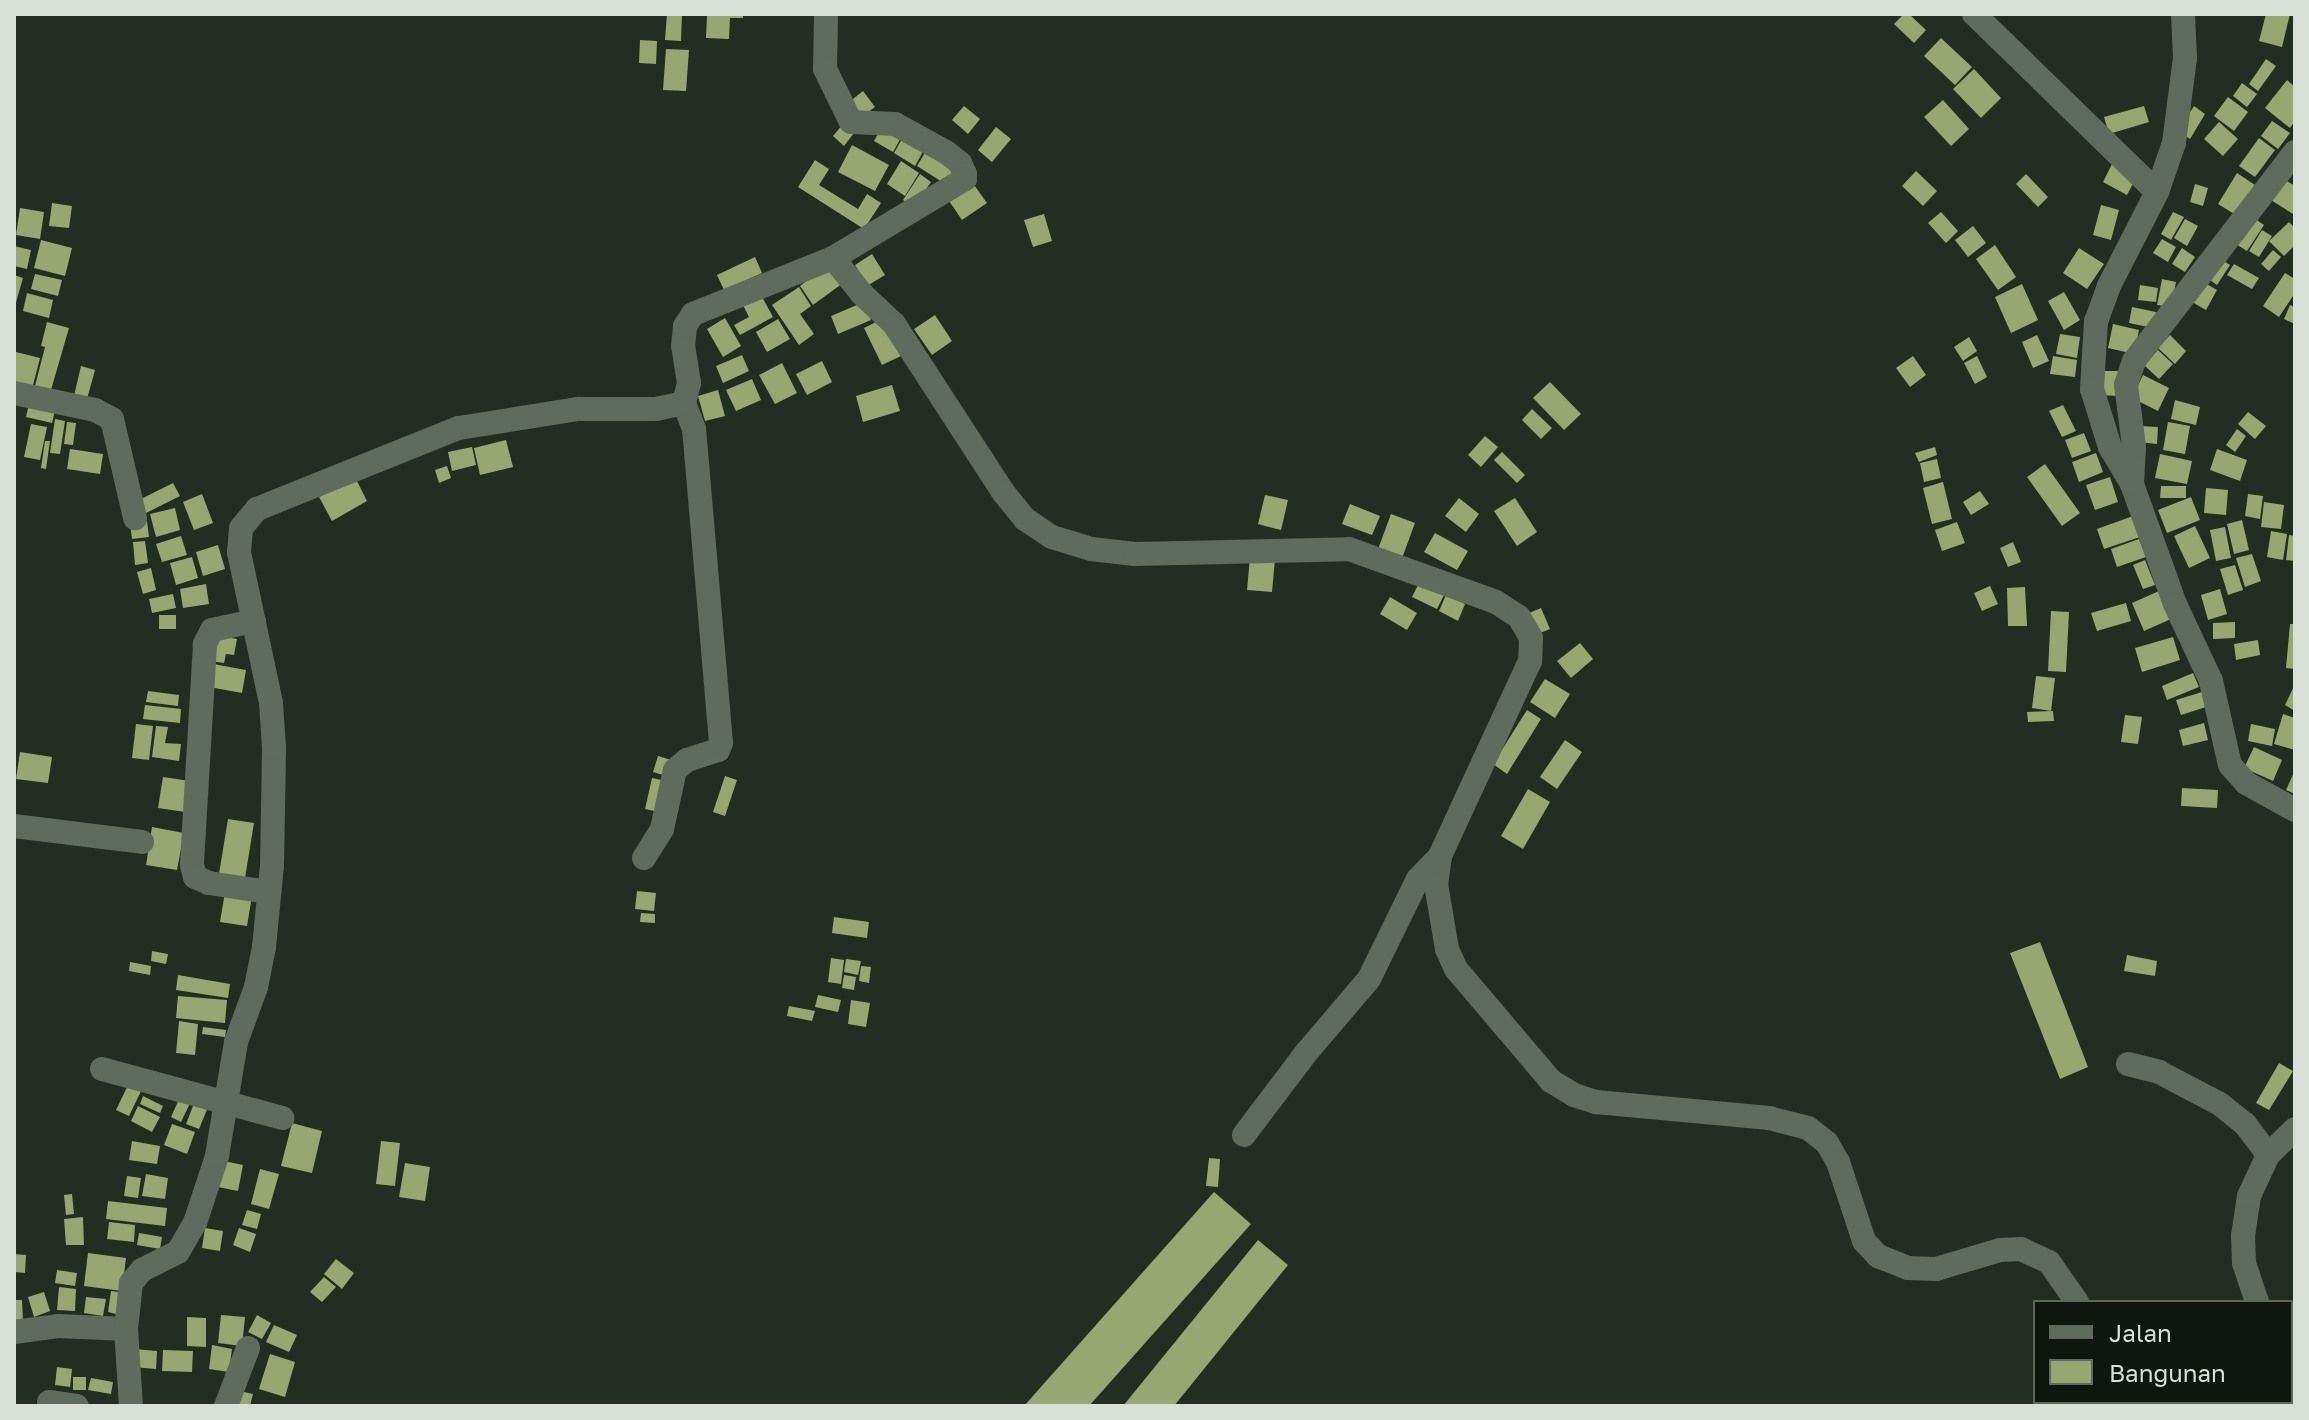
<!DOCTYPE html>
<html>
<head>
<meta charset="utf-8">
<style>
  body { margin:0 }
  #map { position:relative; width:2309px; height:1420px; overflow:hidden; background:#212e21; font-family:"Golos Text",sans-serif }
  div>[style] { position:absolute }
  .building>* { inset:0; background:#97a772 }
  .minor>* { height:24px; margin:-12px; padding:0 12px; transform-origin:12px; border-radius:12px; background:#5d6c5d }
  span { translate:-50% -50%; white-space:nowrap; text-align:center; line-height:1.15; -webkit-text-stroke:8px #0f150f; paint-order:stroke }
  .frame { position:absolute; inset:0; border:16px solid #d7dfd7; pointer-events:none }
  .legend { position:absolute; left:2033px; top:1300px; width:260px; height:104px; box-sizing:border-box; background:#0f150f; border:2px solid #5f665f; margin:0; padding:10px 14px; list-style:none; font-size:24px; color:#d7dfd7 }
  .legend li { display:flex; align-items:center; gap:16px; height:40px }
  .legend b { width:40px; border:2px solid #5f665f }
</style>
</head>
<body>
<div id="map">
  <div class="building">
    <div style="clip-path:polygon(667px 14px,682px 14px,681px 41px,665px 40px)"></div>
    <div style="clip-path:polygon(707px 14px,743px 14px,743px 18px,730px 18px,729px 39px,706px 38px)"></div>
    <div style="clip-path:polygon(1904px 14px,1909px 14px,1926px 30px,1914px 43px,1894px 24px)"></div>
    <div style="clip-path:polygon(2266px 14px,2290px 14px,2282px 47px,2259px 41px)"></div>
    <div style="clip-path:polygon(1941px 38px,1972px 67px,1955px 85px,1924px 56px)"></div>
    <div style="clip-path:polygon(640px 40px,657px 41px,656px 64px,639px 63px)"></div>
    <div style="clip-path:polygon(666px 49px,689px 50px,686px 91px,663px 90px)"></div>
    <div style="clip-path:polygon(2266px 59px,2276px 66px,2258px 91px,2249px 84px)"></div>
    <div style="clip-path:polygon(1974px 69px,2001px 98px,1981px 118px,1953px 89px)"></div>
    <div style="clip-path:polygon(2287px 80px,2295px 87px,2295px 121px,2290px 128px,2265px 108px)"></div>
    <div style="clip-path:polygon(2242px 83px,2257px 94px,2247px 107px,2233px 96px)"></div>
    <div style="clip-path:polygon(863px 91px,875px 107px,855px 122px,844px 106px)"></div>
    <div style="clip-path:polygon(2228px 97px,2248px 112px,2234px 131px,2214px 116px)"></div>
    <div style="clip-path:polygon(1943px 100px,1969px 129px,1951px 146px,1924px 117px)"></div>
    <div style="clip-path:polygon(964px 106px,980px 119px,968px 134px,952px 120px)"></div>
    <div style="clip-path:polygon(2144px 106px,2149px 122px,2109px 134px,2104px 117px)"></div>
    <div style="clip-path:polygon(2194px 106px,2205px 114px,2190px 139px,2178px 131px)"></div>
    <div style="clip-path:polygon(2272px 121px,2290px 133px,2278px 149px,2261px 136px)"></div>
    <div style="clip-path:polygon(2219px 122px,2238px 139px,2223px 156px,2204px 139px)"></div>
    <div style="clip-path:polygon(843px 124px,854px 133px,844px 146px,833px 136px)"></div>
    <div style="clip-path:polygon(883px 125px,902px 136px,893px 152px,874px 141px)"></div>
    <div style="clip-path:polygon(996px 127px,1011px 139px,992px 162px,978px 150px)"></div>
    <div style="clip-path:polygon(903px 137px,924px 150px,915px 166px,894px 153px)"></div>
    <div style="clip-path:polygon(2259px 138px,2275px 150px,2255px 177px,2239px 166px)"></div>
    <div style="clip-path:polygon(852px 145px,889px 165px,875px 191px,838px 172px)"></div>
    <div style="clip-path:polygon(926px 151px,956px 170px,947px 185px,917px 166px)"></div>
    <div style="clip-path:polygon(815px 160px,829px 169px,819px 185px,858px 209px,867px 194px,881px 203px,864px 229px,798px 187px)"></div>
    <div style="clip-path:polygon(901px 161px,919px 173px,905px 196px,887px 184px)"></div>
    <div style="clip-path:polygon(2112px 164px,2136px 178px,2127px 195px,2103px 182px)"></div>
    <div style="clip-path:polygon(1916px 171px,1937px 191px,1923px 206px,1902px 186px)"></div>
    <div style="clip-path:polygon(2237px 173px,2255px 185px,2236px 215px,2218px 204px)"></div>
    <div style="clip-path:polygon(920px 174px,931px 182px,914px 207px,903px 200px)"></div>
    <div style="clip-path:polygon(2026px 174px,2048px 197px,2038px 207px,2016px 184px)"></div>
    <div style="clip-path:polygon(2279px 176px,2295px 186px,2293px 214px,2266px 197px)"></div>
    <div style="clip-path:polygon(972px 182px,987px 203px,962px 220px,947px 198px)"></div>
    <div style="clip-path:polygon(2195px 184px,2208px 188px,2203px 206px,2190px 202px)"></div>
    <div style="clip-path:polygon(52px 203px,72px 206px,69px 228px,49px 226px)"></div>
    <div style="clip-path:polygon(2101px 205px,2119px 210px,2111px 240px,2093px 235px)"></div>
    <div style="clip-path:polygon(20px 208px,44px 212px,40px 239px,16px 235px)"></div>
    <div style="clip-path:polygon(1941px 212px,1958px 231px,1946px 243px,1928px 223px)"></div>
    <div style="clip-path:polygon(2173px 212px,2184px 217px,2171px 240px,2161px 234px)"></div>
    <div style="clip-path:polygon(1044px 214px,1052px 241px,1033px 247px,1024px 220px)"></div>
    <div style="clip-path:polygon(2248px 214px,2264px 225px,2247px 251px,2231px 241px)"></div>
    <div style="clip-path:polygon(2185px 219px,2198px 226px,2187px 246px,2174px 238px)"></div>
    <div style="clip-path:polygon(2289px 222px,2295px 228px,2295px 245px,2284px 256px,2269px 241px)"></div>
    <div style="clip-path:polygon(1973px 226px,1986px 243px,1968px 257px,1955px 240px)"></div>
    <div style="clip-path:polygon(2262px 230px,2272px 236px,2259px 257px,2249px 251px)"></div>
    <div style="clip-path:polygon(2162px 239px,2176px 247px,2168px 262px,2153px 253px)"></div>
    <div style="clip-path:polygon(41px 240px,72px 248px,65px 276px,34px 268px)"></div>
    <div style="clip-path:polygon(1995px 245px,2016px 277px,1998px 290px,1976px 259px)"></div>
    <div style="clip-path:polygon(14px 246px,31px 250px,27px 269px,14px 266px)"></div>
    <div style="clip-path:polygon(2079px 248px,2104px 264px,2087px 289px,2063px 273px)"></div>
    <div style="clip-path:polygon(2182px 248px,2195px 257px,2185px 272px,2172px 264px)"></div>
    <div style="clip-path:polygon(2273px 250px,2281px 257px,2269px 271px,2261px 264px)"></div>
    <div style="clip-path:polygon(872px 254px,885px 275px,867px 286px,855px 265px)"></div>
    <div style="clip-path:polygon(755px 257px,762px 273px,724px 290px,717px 275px)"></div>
    <div style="clip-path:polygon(2222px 260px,2230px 265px,2217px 285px,2210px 280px)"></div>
    <div style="clip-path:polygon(829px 264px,843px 283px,813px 305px,800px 286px)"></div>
    <div style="clip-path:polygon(2234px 264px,2259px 278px,2252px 289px,2227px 275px)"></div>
    <div style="clip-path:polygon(2285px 273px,2295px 279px,2295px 293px,2279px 317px,2263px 306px)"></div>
    <div style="clip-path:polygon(35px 274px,62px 280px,58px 296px,31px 289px)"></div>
    <div style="clip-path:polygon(14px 275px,23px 278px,15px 306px,14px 306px)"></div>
    <div style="clip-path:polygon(2162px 279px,2176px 282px,2171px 307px,2157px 305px)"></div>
    <div style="clip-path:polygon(2203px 282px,2217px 290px,2206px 310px,2192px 302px)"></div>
    <div style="clip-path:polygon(2022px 284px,2038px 320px,2011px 333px,1995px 297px)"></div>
    <div style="clip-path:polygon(2140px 285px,2158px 288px,2156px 302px,2138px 300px)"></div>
    <div style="clip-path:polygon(799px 287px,811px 306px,800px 314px,814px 334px,799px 345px,772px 305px)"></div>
    <div style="clip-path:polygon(2064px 292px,2080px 320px,2064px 330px,2048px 301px)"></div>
    <div style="clip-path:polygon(27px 293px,53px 300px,49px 318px,23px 311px)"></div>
    <div style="clip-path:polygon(760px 293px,773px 317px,740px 335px,734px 325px,749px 317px,742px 303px)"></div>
    <div style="clip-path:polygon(864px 302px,871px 320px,838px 334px,831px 316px)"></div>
    <div style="clip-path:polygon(2290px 305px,2295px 307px,2295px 324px,2284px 319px)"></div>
    <div style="clip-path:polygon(2132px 307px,2156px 312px,2153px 328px,2129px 323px)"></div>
    <div style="clip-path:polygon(935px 315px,952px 341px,932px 355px,914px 329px)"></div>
    <div style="clip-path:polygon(725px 318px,741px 346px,723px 357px,707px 329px)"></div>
    <div style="clip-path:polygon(884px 318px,901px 356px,882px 365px,864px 328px)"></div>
    <div style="clip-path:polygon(778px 319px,790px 339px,767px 352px,756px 332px)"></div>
    <div style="clip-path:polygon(47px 322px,69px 328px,51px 390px,35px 386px,45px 347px,41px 346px)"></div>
    <div style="clip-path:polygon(2113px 324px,2139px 330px,2134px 354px,2108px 348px)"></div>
    <div style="clip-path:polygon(2060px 334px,2080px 337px,2077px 358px,2056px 354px)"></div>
    <div style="clip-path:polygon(2037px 335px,2049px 361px,2033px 368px,2022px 342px)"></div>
    <div style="clip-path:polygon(2170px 335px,2186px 351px,2175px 364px,2158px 348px)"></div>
    <div style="clip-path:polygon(1969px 337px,1977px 351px,1963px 361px,1954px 347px)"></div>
    <div style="clip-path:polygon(2158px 350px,2173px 364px,2159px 379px,2144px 365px)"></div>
    <div style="clip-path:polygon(16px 352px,40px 358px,32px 389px,14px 384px)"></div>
    <div style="clip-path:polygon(742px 355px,749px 371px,723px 383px,716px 366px)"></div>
    <div style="clip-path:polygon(1913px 356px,1926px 375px,1910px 387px,1896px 368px)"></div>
    <div style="clip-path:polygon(1977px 356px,1987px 377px,1975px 384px,1964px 363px)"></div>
    <div style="clip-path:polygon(2053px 356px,2077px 360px,2075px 377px,2050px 374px)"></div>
    <div style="clip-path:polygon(822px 361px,832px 382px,807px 395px,796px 374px)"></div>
    <div style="clip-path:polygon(782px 363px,797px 393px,775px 404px,759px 375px)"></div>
    <div style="clip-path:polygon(81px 366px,95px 370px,87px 399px,74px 396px)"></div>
    <div style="clip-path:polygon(2099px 371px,2120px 371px,2119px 396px,2099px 395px)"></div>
    <div style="clip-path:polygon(2143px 375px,2169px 388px,2158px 411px,2132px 398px)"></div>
    <div style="clip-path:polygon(752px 379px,761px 400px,736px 411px,726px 390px)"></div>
    <div style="clip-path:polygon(1550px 382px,1581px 414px,1564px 430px,1533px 398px)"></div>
    <div style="clip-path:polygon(892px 385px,900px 411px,863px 422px,856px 396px)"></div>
    <div style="clip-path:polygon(718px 390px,725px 416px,705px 421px,698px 396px)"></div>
    <div style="clip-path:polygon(30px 400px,56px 406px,52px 423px,26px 417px)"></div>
    <div style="clip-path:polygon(2175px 400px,2200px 407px,2196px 425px,2171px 419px)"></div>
    <div style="clip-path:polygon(2063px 405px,2076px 431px,2062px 437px,2049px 411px)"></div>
    <div style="clip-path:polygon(1532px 409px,1552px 428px,1541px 439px,1522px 420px)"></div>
    <div style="clip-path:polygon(2248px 412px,2266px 426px,2255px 439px,2238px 424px)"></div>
    <div style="clip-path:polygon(55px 419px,65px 421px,60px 454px,50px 453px)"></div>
    <div style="clip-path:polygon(67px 422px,76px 423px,73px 445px,64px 444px)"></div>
    <div style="clip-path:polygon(2168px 422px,2190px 426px,2185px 454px,2163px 450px)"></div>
    <div style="clip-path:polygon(31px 424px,47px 427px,40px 460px,24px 457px)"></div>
    <div style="clip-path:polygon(2139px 426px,2158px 427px,2157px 444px,2138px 442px)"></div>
    <div style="clip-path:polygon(2237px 429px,2246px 436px,2235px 452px,2226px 445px)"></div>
    <div style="clip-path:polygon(2084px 433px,2091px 451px,2072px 458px,2065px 440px)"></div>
    <div style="clip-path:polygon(1485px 436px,1498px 447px,1481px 467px,1468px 455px)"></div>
    <div style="clip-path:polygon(506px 440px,513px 467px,480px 475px,474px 448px)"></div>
    <div style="clip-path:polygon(45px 441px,50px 441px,46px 469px,41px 468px)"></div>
    <div style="clip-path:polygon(472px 447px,476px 465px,452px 471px,448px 452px)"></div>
    <div style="clip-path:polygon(1935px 447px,1937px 455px,1919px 462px,1915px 453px)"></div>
    <div style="clip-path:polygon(70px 449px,103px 454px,100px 474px,67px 469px)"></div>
    <div style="clip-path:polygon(2217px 449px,2247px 460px,2240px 481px,2210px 470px)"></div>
    <div style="clip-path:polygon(1502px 452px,1525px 475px,1517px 483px,1494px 460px)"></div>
    <div style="clip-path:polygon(2096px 453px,2103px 472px,2079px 482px,2072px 462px)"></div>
    <div style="clip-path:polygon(2160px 454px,2192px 461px,2187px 484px,2155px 478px)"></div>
    <div style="clip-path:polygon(1937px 459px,1941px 478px,1924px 482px,1920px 463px)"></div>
    <div style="clip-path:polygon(2045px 464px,2080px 513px,2062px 526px,2027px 477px)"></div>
    <div style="clip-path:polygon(447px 466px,451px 478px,439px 483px,435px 470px)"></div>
    <div style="clip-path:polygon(355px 477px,367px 501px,332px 521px,319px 497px)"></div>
    <div style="clip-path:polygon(2110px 477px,2118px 502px,2095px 510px,2086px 485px)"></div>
    <div style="clip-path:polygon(1943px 482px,1952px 519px,1932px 524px,1923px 488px)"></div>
    <div style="clip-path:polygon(173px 483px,180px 496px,146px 513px,139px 500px)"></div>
    <div style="clip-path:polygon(2161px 486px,2186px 486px,2186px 498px,2160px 498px)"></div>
    <div style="clip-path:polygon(2206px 488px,2228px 490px,2226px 515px,2204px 513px)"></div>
    <div style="clip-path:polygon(1980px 491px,1989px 504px,1971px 515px,1963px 502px)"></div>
    <div style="clip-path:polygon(202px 494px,213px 523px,194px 530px,183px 502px)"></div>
    <div style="clip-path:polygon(2248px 494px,2263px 496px,2260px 519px,2245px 516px)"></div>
    <div style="clip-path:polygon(1265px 495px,1288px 500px,1281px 530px,1258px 524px)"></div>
    <div style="clip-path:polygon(2191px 497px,2200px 520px,2167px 533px,2158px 510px)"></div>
    <div style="clip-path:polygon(1459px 498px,1479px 514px,1466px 532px,1445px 516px)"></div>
    <div style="clip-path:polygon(1515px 498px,1537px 532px,1517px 546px,1494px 511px)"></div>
    <div style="clip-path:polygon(2264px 502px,2284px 505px,2281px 529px,2261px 527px)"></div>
    <div style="clip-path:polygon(1350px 504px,1380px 516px,1372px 535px,1342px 524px)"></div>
    <div style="clip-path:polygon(175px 508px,180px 530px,156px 537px,150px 514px)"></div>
    <div style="clip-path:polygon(1391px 514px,1415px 523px,1401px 561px,1377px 552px)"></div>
    <div style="clip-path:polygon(2133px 516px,2140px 537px,2104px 549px,2097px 529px)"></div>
    <div style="clip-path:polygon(2242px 520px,2249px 550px,2234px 554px,2227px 524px)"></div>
    <div style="clip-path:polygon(147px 521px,149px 537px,132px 539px,130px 523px)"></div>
    <div style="clip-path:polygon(1957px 522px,1965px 543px,1942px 551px,1935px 530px)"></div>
    <div style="clip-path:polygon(2195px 526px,2210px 558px,2189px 568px,2174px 536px)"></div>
    <div style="clip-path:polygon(2225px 527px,2231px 558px,2216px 561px,2210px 530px)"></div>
    <div style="clip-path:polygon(2271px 531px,2287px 534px,2283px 560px,2267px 557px)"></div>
    <div style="clip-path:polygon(1435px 533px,1468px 551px,1457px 570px,1424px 552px)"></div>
    <div style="clip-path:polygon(2289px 535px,2295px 536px,2295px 561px,2286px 560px)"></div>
    <div style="clip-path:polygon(181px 536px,187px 555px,162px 562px,156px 544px)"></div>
    <div style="clip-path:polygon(2139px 539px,2146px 557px,2117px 567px,2111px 549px)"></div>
    <div style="clip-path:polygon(145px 541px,148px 563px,135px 565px,133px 542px)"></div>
    <div style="clip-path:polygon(2013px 542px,2021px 562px,2008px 567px,2000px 548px)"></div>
    <div style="clip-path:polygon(218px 545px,225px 569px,203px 576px,196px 552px)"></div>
    <div style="clip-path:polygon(2252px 554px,2261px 581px,2245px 587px,2236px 558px)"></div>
    <div style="clip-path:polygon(192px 557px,198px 578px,176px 585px,170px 563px)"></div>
    <div style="clip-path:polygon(1250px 557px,1275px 559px,1272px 592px,1247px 590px)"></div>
    <div style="clip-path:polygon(2145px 560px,2155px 585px,2143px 589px,2133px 565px)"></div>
    <div style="clip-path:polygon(2235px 565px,2243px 590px,2228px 595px,2220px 569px)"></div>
    <div style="clip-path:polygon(151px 568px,156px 590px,143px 594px,137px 572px)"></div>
    <div style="clip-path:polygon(1421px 579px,1446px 591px,1437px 609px,1412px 597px)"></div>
    <div style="clip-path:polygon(206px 584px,209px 604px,183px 608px,180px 589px)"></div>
    <div style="clip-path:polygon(1990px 586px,1998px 604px,1982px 611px,1974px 593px)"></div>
    <div style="clip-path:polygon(2025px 587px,2027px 626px,2008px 626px,2007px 588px)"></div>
    <div style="clip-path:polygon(2220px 589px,2227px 614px,2208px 620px,2201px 595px)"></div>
    <div style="clip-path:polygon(2159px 591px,2171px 619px,2144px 631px,2132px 603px)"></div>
    <div style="clip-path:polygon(173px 594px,176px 608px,152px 613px,149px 599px)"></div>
    <div style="clip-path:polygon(1446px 595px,1465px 604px,1458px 621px,1439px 611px)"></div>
    <div style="clip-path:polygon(1390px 597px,1417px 613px,1407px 630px,1380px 614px)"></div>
    <div style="clip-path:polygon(2126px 603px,2131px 621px,2097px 631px,2091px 613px)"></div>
    <div style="clip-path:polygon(1541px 608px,1550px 629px,1535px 635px,1527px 614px)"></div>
    <div style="clip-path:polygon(2051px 611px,2069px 612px,2066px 672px,2048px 671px)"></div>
    <div style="clip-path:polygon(159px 615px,176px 615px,176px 629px,159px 629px)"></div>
    <div style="clip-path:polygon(2235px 622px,2235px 638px,2213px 639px,2213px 623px)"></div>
    <div style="clip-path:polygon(2290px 624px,2295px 624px,2295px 669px,2286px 668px)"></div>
    <div style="clip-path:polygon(214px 635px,237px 639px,234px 655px,226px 654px,224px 663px,210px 661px)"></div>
    <div style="clip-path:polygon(2173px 637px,2180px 660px,2142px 672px,2135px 648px)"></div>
    <div style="clip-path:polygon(2258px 640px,2260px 655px,2236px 660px,2234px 644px)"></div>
    <div style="clip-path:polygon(1580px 643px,1593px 659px,1571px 678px,1557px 661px)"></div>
    <div style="clip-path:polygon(213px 664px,246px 670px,242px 693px,209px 687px)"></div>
    <div style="clip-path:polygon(2193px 673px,2199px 687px,2167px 700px,2162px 686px)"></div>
    <div style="clip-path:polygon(2036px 676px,2055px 678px,2051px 711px,2032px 708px)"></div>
    <div style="clip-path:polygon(1545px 679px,1570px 694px,1555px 718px,1530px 702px)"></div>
    <div style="clip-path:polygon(2295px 684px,2295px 711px,2285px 705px)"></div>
    <div style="clip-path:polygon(148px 691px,179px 695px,178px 706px,146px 702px)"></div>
    <div style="clip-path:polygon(2202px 692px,2206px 707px,2181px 715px,2176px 700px)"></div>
    <div style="clip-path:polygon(145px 705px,181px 709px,180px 723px,143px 719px)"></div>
    <div style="clip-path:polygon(1527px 710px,1541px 719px,1507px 774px,1493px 764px)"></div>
    <div style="clip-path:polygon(2053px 711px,2054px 721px,2028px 722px,2027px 712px)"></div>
    <div style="clip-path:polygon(2283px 714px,2295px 718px,2295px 750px,2274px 744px)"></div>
    <div style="clip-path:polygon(2125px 715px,2142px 717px,2138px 744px,2121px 742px)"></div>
    <div style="clip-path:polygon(2204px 723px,2208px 740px,2183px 746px,2179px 730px)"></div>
    <div style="clip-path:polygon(136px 724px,153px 726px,149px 760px,132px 758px)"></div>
    <div style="clip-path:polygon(2251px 724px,2275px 729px,2272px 746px,2248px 741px)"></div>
    <div style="clip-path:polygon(156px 726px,168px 727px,165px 743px,181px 744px,179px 761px,152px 757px)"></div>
    <div style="clip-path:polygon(1565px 740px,1582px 752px,1557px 789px,1540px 777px)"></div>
    <div style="clip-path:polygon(2254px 747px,2282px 760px,2273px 781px,2244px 768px)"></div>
    <div style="clip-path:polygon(20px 752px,52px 757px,48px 783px,16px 779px)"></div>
    <div style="clip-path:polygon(658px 756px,671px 760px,666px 776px,653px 772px)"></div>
    <div style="clip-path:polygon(2295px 770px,2295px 794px,2286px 790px)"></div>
    <div style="clip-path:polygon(725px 776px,737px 780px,725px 816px,713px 812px)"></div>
    <div style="clip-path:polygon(163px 777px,190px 781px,185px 812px,158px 808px)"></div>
    <div style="clip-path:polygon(652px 778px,666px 781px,659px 812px,645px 809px)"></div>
    <div style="clip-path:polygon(2182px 788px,2218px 790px,2217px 808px,2181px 806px)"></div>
    <div style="clip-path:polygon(1528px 789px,1550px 802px,1523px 849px,1501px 836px)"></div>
    <div style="clip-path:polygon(228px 819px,254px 823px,245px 878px,219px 874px)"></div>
    <div style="clip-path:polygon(152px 827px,184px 833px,177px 870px,146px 865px)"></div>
    <div style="clip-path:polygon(226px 886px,253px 890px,247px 926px,220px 922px)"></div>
    <div style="clip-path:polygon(637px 891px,656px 893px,654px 911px,635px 909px)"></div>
    <div style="clip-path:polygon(641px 913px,655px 914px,655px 923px,640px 922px)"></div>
    <div style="clip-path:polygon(834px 917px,869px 922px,867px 938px,832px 933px)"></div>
    <div style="clip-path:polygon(2040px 942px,2088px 1067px,2060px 1079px,2010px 953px)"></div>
    <div style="clip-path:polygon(152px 951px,168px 954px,166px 964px,151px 961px)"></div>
    <div style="clip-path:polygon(2127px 955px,2157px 961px,2155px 976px,2124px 971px)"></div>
    <div style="clip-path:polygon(831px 958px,844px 960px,841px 984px,828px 982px)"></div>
    <div style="clip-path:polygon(846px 959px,861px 961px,858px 975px,844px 972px)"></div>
    <div style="clip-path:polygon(130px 962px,151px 966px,150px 975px,129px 971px)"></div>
    <div style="clip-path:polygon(861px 966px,871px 967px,869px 983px,859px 981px)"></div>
    <div style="clip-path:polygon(178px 975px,230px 984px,228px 998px,176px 990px)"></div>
    <div style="clip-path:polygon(844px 975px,856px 977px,854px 990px,842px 988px)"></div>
    <div style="clip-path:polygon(818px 995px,841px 1000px,838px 1012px,815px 1007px)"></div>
    <div style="clip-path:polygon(178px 996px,227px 1000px,225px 1023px,176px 1018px)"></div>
    <div style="clip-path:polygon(851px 1000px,870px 1003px,866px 1027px,848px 1024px)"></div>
    <div style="clip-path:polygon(789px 1006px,815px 1011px,812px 1021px,787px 1016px)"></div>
    <div style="clip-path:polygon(179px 1021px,198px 1024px,195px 1055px,176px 1053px)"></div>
    <div style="clip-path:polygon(203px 1027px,226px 1030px,225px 1037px,202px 1034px)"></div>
    <div style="clip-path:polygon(2279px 1063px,2293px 1071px,2269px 1110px,2256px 1103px)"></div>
    <div style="clip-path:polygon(130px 1081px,143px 1087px,129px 1116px,116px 1110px)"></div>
    <div style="clip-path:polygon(181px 1095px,192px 1099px,181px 1122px,171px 1117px)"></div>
    <div style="clip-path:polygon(143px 1096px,163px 1106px,160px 1113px,140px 1104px)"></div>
    <div style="clip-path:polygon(195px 1101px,208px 1107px,199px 1129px,186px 1124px)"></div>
    <div style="clip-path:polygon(138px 1106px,160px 1117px,152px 1132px,131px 1121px)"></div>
    <div style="clip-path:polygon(292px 1123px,322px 1131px,312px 1173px,281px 1166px)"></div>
    <div style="clip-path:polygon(172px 1124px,195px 1132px,187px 1154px,164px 1145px)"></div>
    <div style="clip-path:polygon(132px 1141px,160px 1146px,157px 1164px,129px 1160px)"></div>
    <div style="clip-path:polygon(381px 1141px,400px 1143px,395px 1186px,376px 1184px)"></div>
    <div style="clip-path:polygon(1209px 1158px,1220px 1159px,1218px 1187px,1206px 1186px)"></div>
    <div style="clip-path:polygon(224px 1161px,243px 1165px,238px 1191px,218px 1187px)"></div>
    <div style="clip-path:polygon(405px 1163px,430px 1167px,425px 1201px,399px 1197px)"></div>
    <div style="clip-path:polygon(260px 1169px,279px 1174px,269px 1209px,251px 1204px)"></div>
    <div style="clip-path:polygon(146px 1174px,168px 1178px,165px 1199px,142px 1196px)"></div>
    <div style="clip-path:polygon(127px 1176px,141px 1178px,138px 1198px,124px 1196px)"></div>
    <div style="clip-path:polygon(1214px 1192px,1251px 1224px,1089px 1406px,1024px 1406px)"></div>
    <div style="clip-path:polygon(72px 1194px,74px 1214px,66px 1215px,64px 1195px)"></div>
    <div style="clip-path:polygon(108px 1201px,167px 1208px,165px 1226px,106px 1219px)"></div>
    <div style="clip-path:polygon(247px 1210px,261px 1214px,257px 1229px,242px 1225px)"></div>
    <div style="clip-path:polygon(83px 1217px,84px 1245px,66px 1245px,64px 1219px)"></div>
    <div style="clip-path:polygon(109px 1222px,135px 1225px,134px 1242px,107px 1239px)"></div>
    <div style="clip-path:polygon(205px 1228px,223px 1231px,220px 1251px,202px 1248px)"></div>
    <div style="clip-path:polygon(239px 1228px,256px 1234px,250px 1252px,233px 1245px)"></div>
    <div style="clip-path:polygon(139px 1233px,162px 1237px,160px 1249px,137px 1245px)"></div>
    <div style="clip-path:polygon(1258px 1240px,1288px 1265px,1174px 1406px,1123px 1406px)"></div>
    <div style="clip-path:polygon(88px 1253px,126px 1258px,122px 1291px,84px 1286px)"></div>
    <div style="clip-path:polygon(14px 1254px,26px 1255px,25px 1273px,14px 1272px)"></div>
    <div style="clip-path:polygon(336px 1259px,354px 1273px,342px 1289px,324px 1274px)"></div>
    <div style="clip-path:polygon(57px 1270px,77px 1273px,75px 1286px,55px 1283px)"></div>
    <div style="clip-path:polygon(324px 1277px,336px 1287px,322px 1302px,310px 1292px)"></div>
    <div style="clip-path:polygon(59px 1287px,76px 1289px,75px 1311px,57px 1310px)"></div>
    <div style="clip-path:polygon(111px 1291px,119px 1292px,116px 1314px,108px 1312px)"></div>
    <div style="clip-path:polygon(44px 1292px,50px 1311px,34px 1317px,28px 1297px)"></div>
    <div style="clip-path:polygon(86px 1297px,106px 1299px,103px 1316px,84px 1313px)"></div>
    <div style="clip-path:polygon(14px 1300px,22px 1300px,23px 1321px,14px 1322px)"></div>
    <div style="clip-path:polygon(221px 1315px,245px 1317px,242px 1346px,218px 1343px)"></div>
    <div style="clip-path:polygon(257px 1315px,271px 1323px,262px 1339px,248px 1332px)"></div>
    <div style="clip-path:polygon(187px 1317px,206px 1318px,206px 1347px,187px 1346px)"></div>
    <div style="clip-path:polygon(274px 1325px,297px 1335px,289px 1352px,266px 1342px)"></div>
    <div style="clip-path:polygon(212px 1345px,232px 1349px,229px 1372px,209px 1369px)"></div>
    <div style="clip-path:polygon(134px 1349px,157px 1351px,156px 1369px,133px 1367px)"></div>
    <div style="clip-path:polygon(163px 1350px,193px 1351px,192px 1372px,162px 1371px)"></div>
    <div style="clip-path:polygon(270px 1354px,295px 1362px,285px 1397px,259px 1389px)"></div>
    <div style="clip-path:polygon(57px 1367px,72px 1369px,70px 1387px,55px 1385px)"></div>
    <div style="clip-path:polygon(73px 1377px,86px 1377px,86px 1390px,73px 1390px)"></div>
    <div style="clip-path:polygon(91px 1378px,113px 1382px,111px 1394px,88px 1390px)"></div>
    <div style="clip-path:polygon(235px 1390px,253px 1394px,250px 1406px,232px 1406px)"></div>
  </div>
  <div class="minor">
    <div style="left:826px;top:14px;width:55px;rotate:91deg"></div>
    <div style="left:825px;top:69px;width:59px;rotate:63.9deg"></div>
    <div style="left:851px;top:122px;width:44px;rotate:2.6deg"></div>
    <div style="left:895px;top:124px;width:58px;rotate:28.8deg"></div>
    <div style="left:946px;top:152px;width:18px;rotate:38deg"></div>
    <div style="left:960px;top:163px;width:12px;rotate:66deg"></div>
    <div style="left:965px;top:174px;width:5px;rotate:90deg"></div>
    <div style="left:965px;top:179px;width:154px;rotate:149.1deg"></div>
    <div style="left:1974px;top:14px;width:255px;rotate:44.2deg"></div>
    <div style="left:2183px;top:14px;width:44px;rotate:87.4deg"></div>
    <div style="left:2185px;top:58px;width:86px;rotate:97.4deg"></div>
    <div style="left:2174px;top:143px;width:52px;rotate:109.1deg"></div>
    <div style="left:2157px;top:192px;width:106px;rotate:117.1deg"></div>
    <div style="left:2109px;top:286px;width:37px;rotate:110deg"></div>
    <div style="left:2096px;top:321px;width:68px;rotate:93.4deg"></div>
    <div style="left:2092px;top:389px;width:61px;rotate:72.8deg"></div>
    <div style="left:2110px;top:447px;width:43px;rotate:59.3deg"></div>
    <div style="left:2132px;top:484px;width:127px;rotate:70.3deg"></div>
    <div style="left:2175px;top:604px;width:85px;rotate:64.9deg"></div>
    <div style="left:2211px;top:681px;width:86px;rotate:77.3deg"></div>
    <div style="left:2230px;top:765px;width:24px;rotate:48deg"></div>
    <div style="left:2246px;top:783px;width:56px;rotate:28.9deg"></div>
    <div style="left:14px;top:393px;width:83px;rotate:11.9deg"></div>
    <div style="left:95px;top:410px;width:19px;rotate:28deg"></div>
    <div style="left:112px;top:419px;width:102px;rotate:76.9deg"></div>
    <div style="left:2132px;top:484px;width:38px;rotate:-87deg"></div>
    <div style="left:2134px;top:446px;width:62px;rotate:-97.5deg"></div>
    <div style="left:2126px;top:385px;width:25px;rotate:-72deg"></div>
    <div style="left:2134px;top:361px;width:264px;rotate:-52.4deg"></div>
    <div style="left:254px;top:621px;width:43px;rotate:167.9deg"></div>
    <div style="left:212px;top:630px;width:16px;rotate:117deg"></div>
    <div style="left:205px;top:644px;width:221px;rotate:93.4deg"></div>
    <div style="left:192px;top:865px;width:12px;rotate:76deg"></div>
    <div style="left:195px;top:877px;width:15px;rotate:23deg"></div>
    <div style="left:209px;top:883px;width:61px;rotate:8.5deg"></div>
    <div style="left:14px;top:826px;width:129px;rotate:7.1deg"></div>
    <div style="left:644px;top:858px;width:34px;rotate:-58deg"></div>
    <div style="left:662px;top:829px;width:60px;rotate:-77.6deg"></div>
    <div style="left:675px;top:770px;width:16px;rotate:-40deg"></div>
    <div style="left:687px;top:760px;width:33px;rotate:-18deg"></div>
    <div style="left:718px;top:750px;width:8px;rotate:-67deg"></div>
    <div style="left:721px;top:743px;width:315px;rotate:-94.9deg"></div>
    <div style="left:694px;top:429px;width:28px;rotate:-111deg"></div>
    <div style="left:2128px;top:1064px;width:32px;rotate:14deg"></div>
    <div style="left:2159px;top:1072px;width:69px;rotate:27.7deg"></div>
    <div style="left:2220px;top:1104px;width:32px;rotate:39deg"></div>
    <div style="left:2245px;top:1124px;width:39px;rotate:53deg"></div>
    <div style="left:102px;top:1069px;width:187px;rotate:15.2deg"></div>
    <div style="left:1244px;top:1135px;width:103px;rotate:-52.9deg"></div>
    <div style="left:1306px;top:1053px;width:97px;rotate:-49.6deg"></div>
    <div style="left:1369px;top:979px;width:111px;rotate:-63.9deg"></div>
    <div style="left:1418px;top:879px;width:32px;rotate:-46deg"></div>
    <div style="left:2257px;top:1302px;width:41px;rotate:-108.4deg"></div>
    <div style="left:2244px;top:1263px;width:27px;rotate:-92deg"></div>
    <div style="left:2243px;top:1236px;width:40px;rotate:-81.5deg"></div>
    <div style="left:2249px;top:1196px;width:45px;rotate:-65.1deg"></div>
    <div style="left:2268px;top:1155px;width:37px;rotate:-44deg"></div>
    <div style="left:14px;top:1332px;width:44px;rotate:-7.8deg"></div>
    <div style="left:58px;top:1326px;width:68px;rotate:2.5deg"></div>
    <div style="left:2291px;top:1383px;width:11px;rotate:68deg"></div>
    <div style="left:49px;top:1402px;width:28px;rotate:8deg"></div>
    <div style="left:131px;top:1406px;width:77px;rotate:-93.7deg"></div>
    <div style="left:126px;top:1329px;width:46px;rotate:-83.8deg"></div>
    <div style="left:131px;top:1283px;width:17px;rotate:-50deg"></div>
    <div style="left:142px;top:1270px;width:40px;rotate:-26.6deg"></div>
    <div style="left:178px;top:1252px;width:34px;rotate:-60deg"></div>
    <div style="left:195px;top:1223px;width:71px;rotate:-71.8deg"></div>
    <div style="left:217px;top:1156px;width:116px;rotate:-80.5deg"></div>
    <div style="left:236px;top:1042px;width:59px;rotate:-70deg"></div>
    <div style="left:256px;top:987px;width:41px;rotate:-78.7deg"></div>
    <div style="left:264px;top:947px;width:81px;rotate:-84.4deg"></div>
    <div style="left:272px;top:866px;width:118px;rotate:-89deg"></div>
    <div style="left:274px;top:748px;width:45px;rotate:-93.8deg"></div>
    <div style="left:271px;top:703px;width:154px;rotate:-102deg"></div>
    <div style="left:239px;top:552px;width:24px;rotate:-85deg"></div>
    <div style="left:241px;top:528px;width:25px;rotate:-50deg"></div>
    <div style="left:257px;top:509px;width:218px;rotate:-21.9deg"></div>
    <div style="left:459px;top:428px;width:121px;rotate:-9.1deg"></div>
    <div style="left:578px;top:409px;width:78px"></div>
    <div style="left:656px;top:409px;width:29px;rotate:-12deg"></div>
    <div style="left:684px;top:403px;width:21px;rotate:-76deg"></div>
    <div style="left:689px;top:383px;width:37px;rotate:-99deg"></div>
    <div style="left:683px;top:346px;width:20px;rotate:-84deg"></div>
    <div style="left:685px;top:326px;width:14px;rotate:-56deg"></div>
    <div style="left:693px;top:314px;width:151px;rotate:-21.8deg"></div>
    <div style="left:833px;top:258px;width:46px;rotate:51.1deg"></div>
    <div style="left:862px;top:294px;width:44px;rotate:43.2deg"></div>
    <div style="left:894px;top:324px;width:200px;rotate:57deg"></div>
    <div style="left:1003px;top:492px;width:35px;rotate:51deg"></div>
    <div style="left:1025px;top:519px;width:32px;rotate:34deg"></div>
    <div style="left:1052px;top:537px;width:41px;rotate:17.1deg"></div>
    <div style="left:1091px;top:549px;width:44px;rotate:6.5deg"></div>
    <div style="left:1135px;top:554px;width:214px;rotate:-1.3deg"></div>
    <div style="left:1349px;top:549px;width:156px;rotate:19.8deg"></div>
    <div style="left:1496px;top:602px;width:27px;rotate:33deg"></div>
    <div style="left:1519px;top:617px;width:24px;rotate:60deg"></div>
    <div style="left:1531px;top:638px;width:23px;rotate:92deg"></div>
    <div style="left:1530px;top:661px;width:215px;rotate:114.8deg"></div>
    <div style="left:1440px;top:856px;width:28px;rotate:98deg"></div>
    <div style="left:1436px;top:884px;width:66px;rotate:80.4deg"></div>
    <div style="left:1447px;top:949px;width:22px;rotate:66deg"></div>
    <div style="left:1456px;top:969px;width:147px;rotate:49.7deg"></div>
    <div style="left:1551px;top:1081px;width:27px;rotate:31deg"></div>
    <div style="left:1574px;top:1095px;width:23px;rotate:18deg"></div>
    <div style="left:1596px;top:1102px;width:174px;rotate:5.3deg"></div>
    <div style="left:1769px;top:1118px;width:40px;rotate:14.4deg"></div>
    <div style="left:1808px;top:1128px;width:24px;rotate:38deg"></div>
    <div style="left:1827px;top:1143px;width:22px;rotate:60deg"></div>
    <div style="left:1838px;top:1162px;width:83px;rotate:71.8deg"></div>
    <div style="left:1864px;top:1241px;width:21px;rotate:47deg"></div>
    <div style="left:1878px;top:1256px;width:32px;rotate:22deg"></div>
    <div style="left:1908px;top:1268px;width:28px;rotate:2deg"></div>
    <div style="left:1936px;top:1269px;width:67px;rotate:-16.5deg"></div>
    <div style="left:2000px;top:1250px;width:21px;rotate:-3deg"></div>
    <div style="left:2021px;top:1249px;width:31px;rotate:25deg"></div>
    <div style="left:2049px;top:1262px;width:49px;rotate:55deg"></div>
    <div style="left:226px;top:1406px;width:62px;rotate:-69.2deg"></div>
  </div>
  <div class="frame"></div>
  <ul class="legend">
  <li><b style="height:10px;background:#5d6c5d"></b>Jalan</li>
  <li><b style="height:22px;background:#97a772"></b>Bangunan</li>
  </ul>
</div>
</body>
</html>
